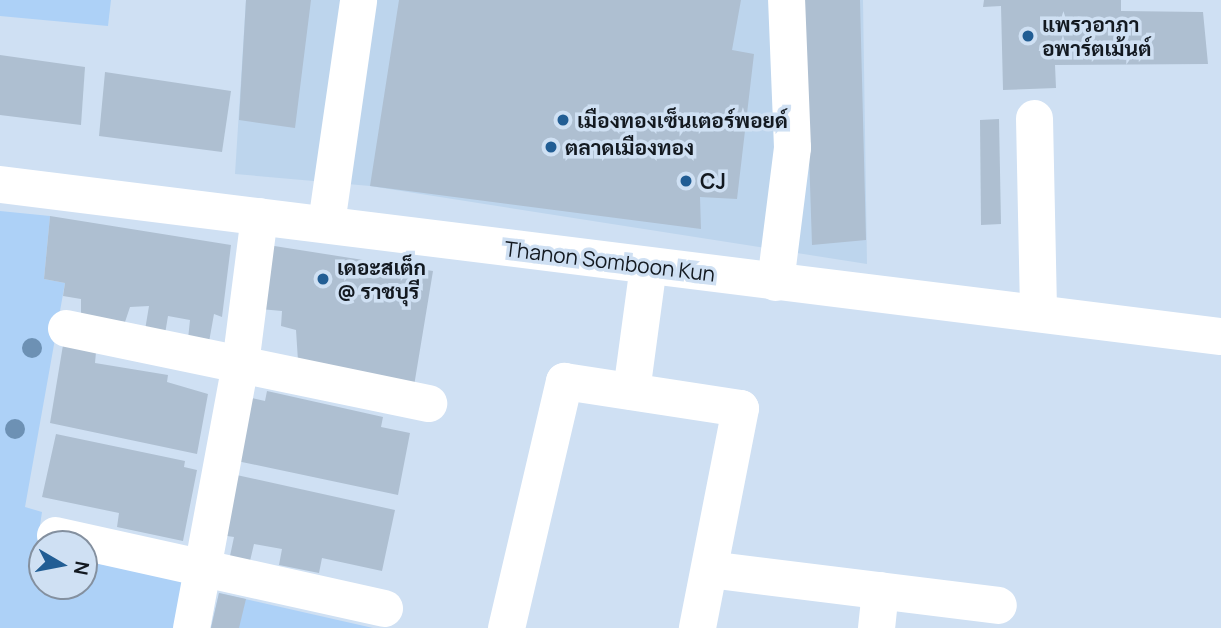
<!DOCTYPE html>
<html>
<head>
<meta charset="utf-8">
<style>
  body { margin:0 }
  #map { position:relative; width:1221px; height:628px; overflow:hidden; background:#cfe0f3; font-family:Manrope,Sarabun,sans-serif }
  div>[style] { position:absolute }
  .built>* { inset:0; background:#bdd5ed }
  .green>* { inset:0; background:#add1f7 }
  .building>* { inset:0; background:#aebfd1 }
  .minor>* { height:37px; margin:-18.5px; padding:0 18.5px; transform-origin:18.5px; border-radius:18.5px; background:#fff }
  .trees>* { width:20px; height:20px; margin:-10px; border-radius:50%; background:#6d91b4 }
  .dots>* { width:19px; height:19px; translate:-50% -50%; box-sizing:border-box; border:4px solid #cfe0f3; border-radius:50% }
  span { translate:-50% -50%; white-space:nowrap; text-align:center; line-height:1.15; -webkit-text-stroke:7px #cfe0f3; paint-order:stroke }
  .poi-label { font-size:21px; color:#131920; font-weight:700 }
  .left { translate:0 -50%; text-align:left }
  .street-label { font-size:21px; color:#131920 }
  .north { position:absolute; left:28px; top:530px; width:70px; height:70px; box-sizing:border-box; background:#cfe0f3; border:2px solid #84909f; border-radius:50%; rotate:100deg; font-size:19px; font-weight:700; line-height:28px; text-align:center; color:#131920 }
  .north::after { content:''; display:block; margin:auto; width:24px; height:32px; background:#215d94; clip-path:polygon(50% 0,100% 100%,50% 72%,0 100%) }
</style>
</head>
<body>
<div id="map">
  <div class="built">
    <div style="clip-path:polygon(246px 0,863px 0,867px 264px,370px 186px,235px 174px)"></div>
  </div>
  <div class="green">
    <div style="clip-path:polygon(0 0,111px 0,108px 26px,0 16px)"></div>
    <div style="clip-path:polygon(0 211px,50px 216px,44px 279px,65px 283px,25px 507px,42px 512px,36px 553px,42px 554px,42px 586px,84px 586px,84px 561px,185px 580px,176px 628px,0 628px)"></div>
    <div style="clip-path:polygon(219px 593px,373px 628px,211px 628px)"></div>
  </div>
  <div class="building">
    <div style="clip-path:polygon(246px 0,311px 0,295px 128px,239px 120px)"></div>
    <div style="clip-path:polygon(399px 0,741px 0,732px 50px,754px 54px,737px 199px,700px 197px,701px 229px,370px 186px)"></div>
    <div style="clip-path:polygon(804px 0,860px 0,866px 240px,812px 245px)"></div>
    <div style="clip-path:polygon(984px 0,1121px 0,1121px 11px,1203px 12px,1208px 64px,1055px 65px,1056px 88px,1003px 90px,1001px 6px,983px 7px)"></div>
    <div style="clip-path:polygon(0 55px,85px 67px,81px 125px,0 115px)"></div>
    <div style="clip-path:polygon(105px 72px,231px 91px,222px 152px,99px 136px)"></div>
    <div style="clip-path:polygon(999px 119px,1001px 224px,981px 225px,980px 120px)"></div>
    <div style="clip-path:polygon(50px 216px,231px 245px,222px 317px,214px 314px,209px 342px,188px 339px,190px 320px,168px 316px,165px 334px,145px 330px,149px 306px,130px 307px,125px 322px,81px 316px,81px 299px,63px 296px,65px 283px,44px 279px)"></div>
    <div style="clip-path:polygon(268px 245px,433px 271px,414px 386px,298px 361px,296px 330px,281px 326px,282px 311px,260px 309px)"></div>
    <div style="clip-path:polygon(63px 345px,96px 352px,95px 363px,168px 375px,167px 382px,208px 394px,197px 454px,50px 423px)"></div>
    <div style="clip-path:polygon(267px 391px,383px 417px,381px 427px,410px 433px,398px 495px,237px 461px,248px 397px,265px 401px)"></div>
    <div style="clip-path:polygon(56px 434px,185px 461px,184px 467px,197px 470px,183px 541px,117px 527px,119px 513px,42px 497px)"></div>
    <div style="clip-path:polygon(232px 474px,395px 510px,382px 571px,322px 558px,319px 573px,279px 565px,282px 549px,254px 544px,250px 561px,230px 556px,234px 537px,220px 535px)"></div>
    <div style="clip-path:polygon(219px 593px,246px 599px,239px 628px,211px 628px)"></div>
  </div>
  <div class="minor">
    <div style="left:1034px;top:118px;width:193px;rotate:88.8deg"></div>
    <div style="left:0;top:184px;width:1230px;rotate:7.1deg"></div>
    <div style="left:326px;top:223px;width:225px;rotate:-81.8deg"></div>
    <div style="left:775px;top:282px;width:136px;rotate:-82.8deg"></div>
    <div style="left:792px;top:147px;width:147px;rotate:-92.3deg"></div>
    <div style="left:66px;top:328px;width:370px;rotate:11.7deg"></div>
    <div style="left:631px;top:391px;width:126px;rotate:-82.3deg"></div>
    <div style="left:55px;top:535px;width:337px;rotate:12.5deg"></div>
    <div style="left:709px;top:569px;width:291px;rotate:7.1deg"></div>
    <div style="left:191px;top:628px;width:269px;rotate:-79.5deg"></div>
    <div style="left:240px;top:364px;width:149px;rotate:-82.7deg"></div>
    <div style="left:506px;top:628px;width:254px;rotate:-76.8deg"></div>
    <div style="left:564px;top:381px;width:178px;rotate:8.7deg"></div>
    <div style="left:740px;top:408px;width:224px;rotate:101.1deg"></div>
    <div style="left:876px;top:628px;width:38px;rotate:-84deg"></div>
  </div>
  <div class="trees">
    <div style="left:32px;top:348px"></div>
    <div style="left:15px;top:429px"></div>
  </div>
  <div class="dots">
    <div style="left:1028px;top:36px;background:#215d94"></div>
    <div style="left:563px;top:120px;background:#215d94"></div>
    <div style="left:551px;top:147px;background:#215d94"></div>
    <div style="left:686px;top:181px;background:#215d94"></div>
    <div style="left:323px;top:279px;background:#215d94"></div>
  </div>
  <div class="poi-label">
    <span class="left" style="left:1042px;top:36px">แพรวอาภา<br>อพาร์ตเม้นต์</span>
    <span class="left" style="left:577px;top:120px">เมืองทองเซ็นเตอร์พอยด์</span>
    <span class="left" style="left:565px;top:147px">ตลาดเมืองทอง</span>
    <span class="left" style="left:700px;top:181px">CJ</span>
    <span class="left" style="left:337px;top:279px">เดอะสเต็ก<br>@ ราชบุรี</span>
  </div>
  <div class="street-label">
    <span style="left:610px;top:261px;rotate:7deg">Thanon Somboon Kun</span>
  </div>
  <div class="north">N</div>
</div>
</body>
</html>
